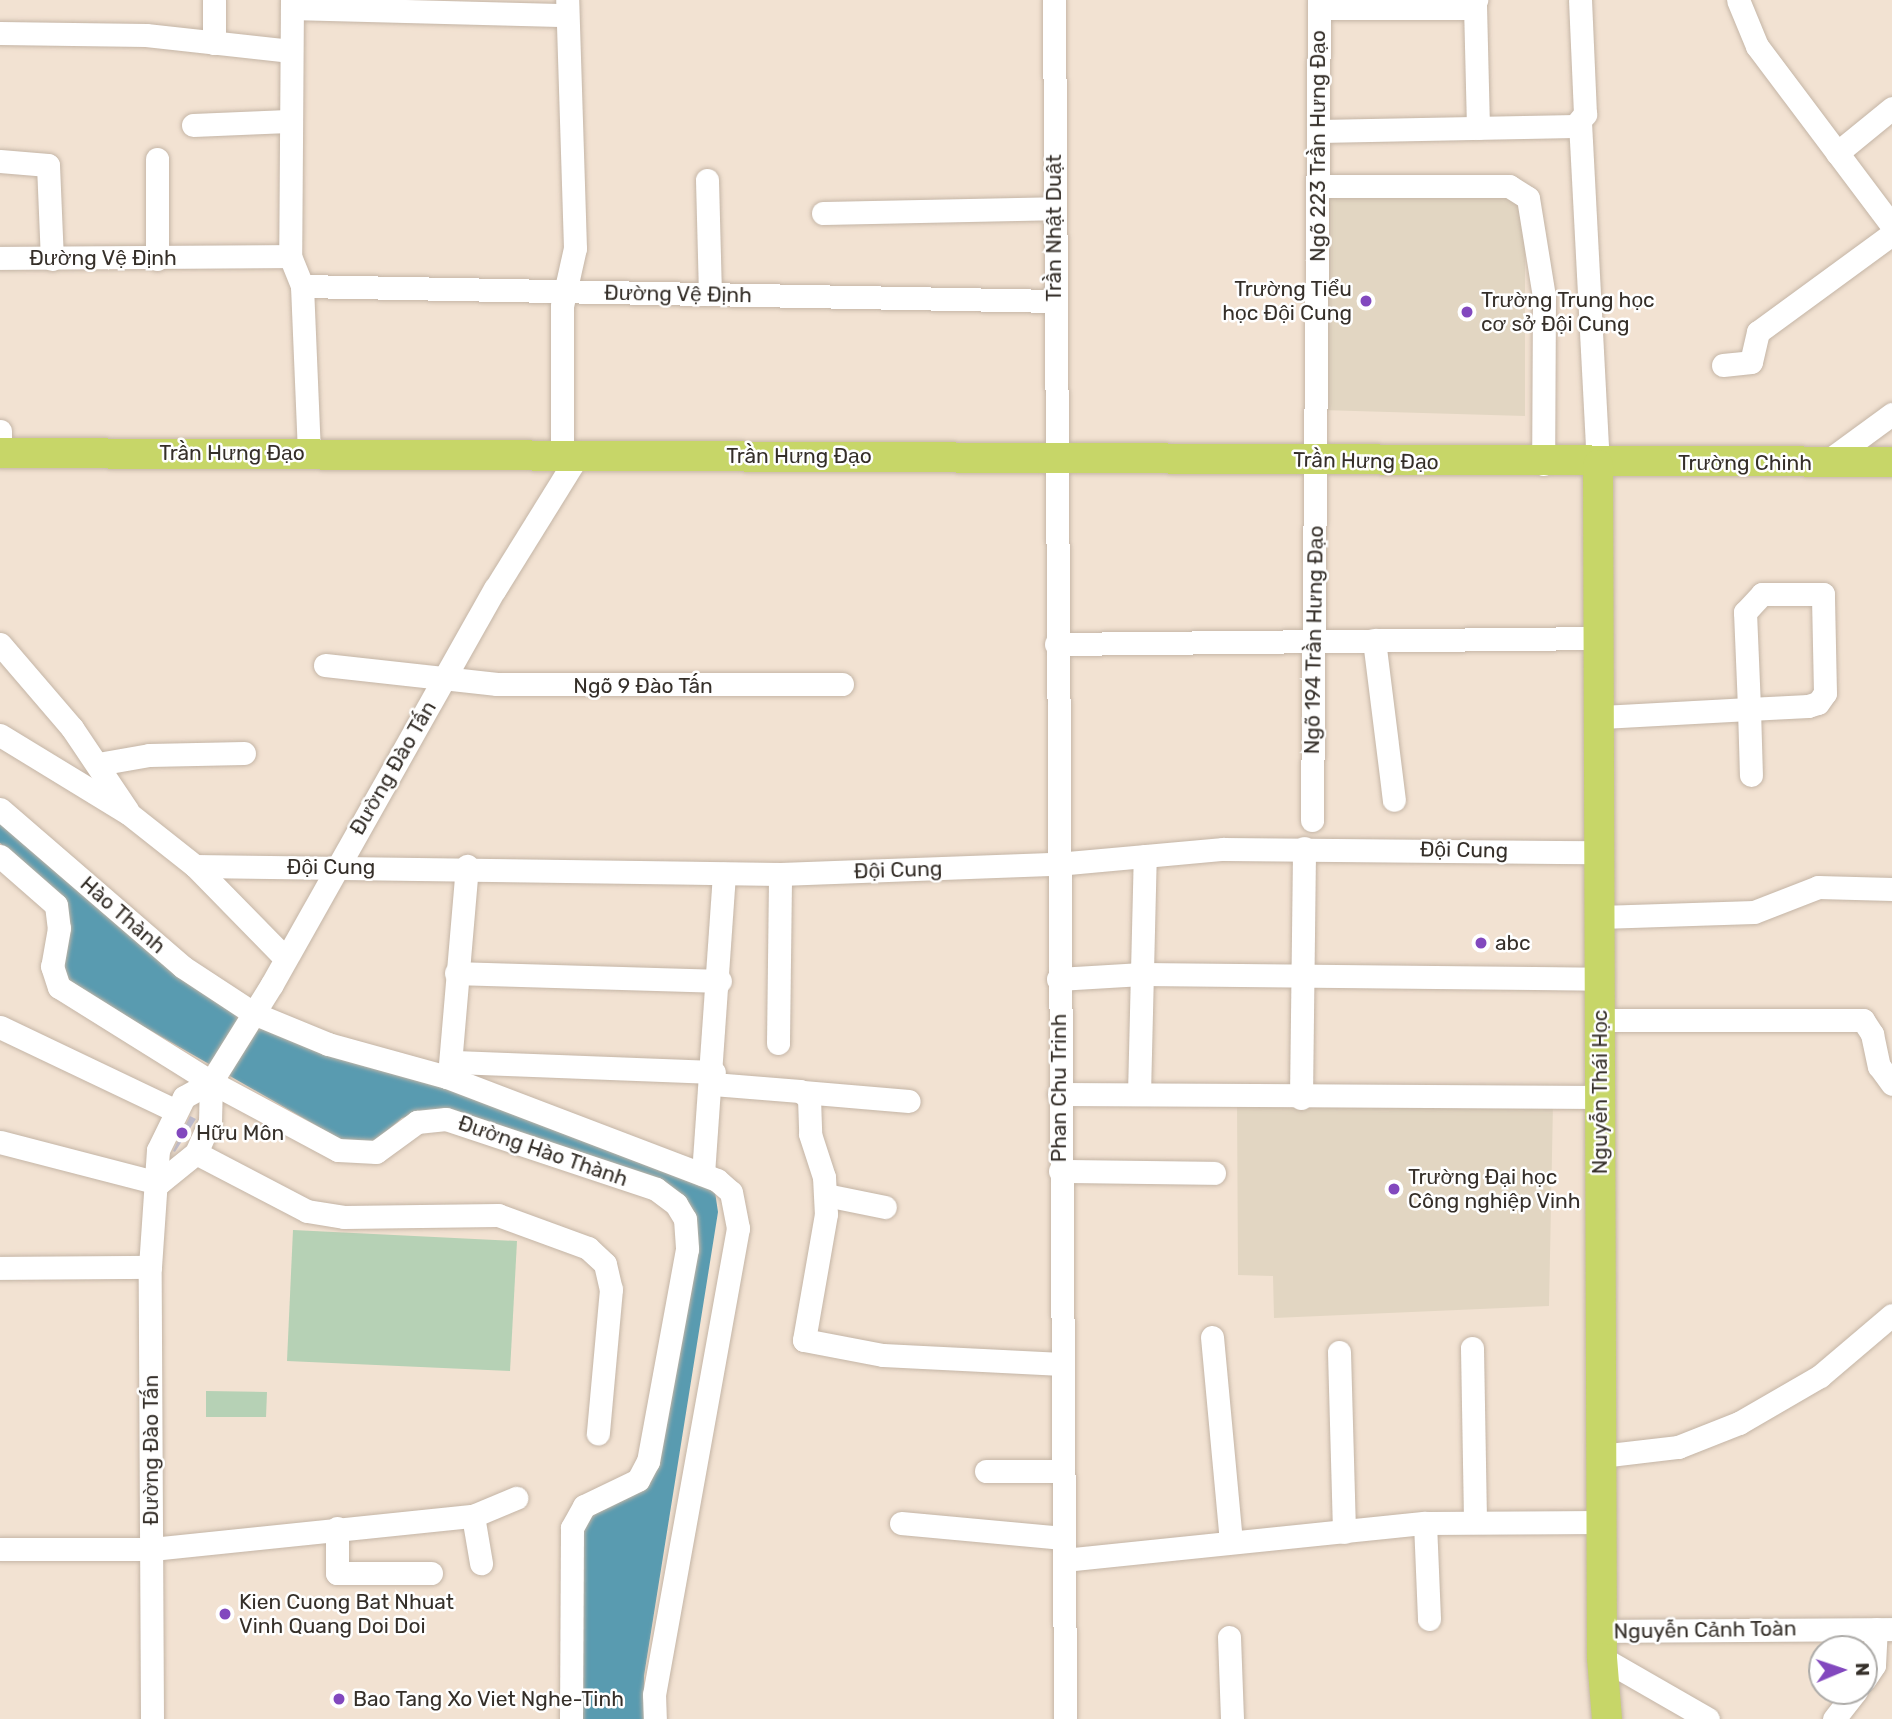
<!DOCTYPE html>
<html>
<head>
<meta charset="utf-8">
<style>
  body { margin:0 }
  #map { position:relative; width:1892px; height:1719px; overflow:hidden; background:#f2e2d2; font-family:Rubik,sans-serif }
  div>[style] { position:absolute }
  .education>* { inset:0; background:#e2d6c2 }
  .green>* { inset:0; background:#b6d1b5 }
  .water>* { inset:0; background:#599bb0 }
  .building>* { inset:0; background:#bcbbcf }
  .roads { filter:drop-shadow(0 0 2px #c4b5a6) drop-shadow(0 0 2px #c4b5a6) }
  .minor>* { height:23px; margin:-11.5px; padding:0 11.5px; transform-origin:11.5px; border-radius:11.5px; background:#fff }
  .major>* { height:30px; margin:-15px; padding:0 15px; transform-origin:15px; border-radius:15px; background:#c7d668 }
  .dots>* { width:19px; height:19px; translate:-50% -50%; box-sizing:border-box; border:4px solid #fff; border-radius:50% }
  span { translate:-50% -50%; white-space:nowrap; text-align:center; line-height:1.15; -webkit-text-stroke:5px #fff; paint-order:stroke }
  .street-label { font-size:21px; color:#352f29 }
  .poi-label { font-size:21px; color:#352f29 }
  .right { translate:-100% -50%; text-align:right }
  .left { translate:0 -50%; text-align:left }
  .north { position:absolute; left:1808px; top:1635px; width:70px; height:70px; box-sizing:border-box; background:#fff; border:2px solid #aeaca9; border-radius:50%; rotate:88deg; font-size:19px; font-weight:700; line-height:28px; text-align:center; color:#352f29 }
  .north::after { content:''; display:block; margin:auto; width:24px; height:32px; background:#8248be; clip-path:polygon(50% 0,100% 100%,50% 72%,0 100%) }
</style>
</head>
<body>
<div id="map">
  <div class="education">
    <div style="clip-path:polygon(1507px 191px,1525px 213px,1525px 416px,1321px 410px,1323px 193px)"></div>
    <div style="clip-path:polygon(1237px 1103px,1553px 1104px,1549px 1306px,1274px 1318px,1273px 1276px,1238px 1275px)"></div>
  </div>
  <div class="green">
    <div style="clip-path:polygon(293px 1230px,517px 1241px,510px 1371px,287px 1361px)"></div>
    <div style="clip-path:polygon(206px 1391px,267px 1392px,266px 1417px,206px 1417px)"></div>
  </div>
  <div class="water">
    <div style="clip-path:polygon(0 815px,221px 1002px,714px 1185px,718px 1212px,644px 1676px,644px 1719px,581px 1719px,579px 1534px,587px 1512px,633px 1493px,695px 1214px,444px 1108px,402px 1118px,373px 1143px,345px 1142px,73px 986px,60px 973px,55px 890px,0 843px)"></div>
  </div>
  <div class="building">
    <div style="clip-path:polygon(190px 1116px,196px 1119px,175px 1152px,173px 1151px)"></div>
  </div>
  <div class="roads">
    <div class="minor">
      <div style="left:214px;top:0;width:43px;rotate:90deg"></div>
      <div style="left:292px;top:0;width:256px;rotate:90.4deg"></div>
      <div style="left:290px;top:256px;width:32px;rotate:68deg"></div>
      <div style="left:302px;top:286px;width:167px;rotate:87.6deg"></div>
      <div style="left:1054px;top:0;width:1719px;rotate:89.63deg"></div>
      <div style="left:1738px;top:0;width:50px;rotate:67.6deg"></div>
      <div style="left:1757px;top:46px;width:225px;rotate:53.1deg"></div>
      <div style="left:1475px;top:5px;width:123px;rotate:88.6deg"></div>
      <div style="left:292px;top:8px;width:275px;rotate:1.5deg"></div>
      <div style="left:1319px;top:8px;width:146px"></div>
      <div style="left:1465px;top:8px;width:14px;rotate:-36deg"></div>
      <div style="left:0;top:33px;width:146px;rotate:0.8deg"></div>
      <div style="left:146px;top:35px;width:146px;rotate:6.3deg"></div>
      <div style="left:1580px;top:122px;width:343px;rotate:87deg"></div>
      <div style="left:193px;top:125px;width:95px;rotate:-2.4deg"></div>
      <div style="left:1319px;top:131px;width:256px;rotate:-1.1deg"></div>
      <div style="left:1575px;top:126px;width:16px;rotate:-50deg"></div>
      <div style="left:1585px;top:114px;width:114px;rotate:-92.5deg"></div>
      <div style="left:1837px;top:153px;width:71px;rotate:-39.3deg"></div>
      <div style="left:0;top:161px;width:48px;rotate:4.8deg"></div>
      <div style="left:48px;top:165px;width:94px;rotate:87.6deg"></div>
      <div style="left:707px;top:180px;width:114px;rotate:88.5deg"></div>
      <div style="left:1318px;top:186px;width:191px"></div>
      <div style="left:1509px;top:186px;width:22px;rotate:32deg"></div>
      <div style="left:1528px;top:198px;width:100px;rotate:80.8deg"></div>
      <div style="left:1544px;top:297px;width:167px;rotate:90.3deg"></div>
      <div style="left:823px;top:213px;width:231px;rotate:-1.2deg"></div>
      <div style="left:0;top:258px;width:290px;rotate:-0.4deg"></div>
      <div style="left:157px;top:259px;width:100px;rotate:-90deg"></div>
      <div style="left:302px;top:286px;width:752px;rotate:1.14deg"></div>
      <div style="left:1723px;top:365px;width:28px;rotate:-6deg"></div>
      <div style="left:1751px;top:362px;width:31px;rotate:-77deg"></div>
      <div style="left:1758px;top:332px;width:166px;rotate:-36.2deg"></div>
      <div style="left:0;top:431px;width:22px;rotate:90deg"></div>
      <div style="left:562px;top:454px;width:148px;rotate:-90deg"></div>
      <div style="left:562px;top:306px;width:59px;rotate:-77.4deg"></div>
      <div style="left:575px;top:248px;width:248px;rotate:-91.8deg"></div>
      <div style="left:1825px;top:463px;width:83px;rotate:-36.2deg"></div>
      <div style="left:1374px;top:640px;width:161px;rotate:82.9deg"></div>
      <div style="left:0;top:644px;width:111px;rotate:49.4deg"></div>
      <div style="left:72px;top:728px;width:99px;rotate:56.1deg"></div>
      <div style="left:1056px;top:644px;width:543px;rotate:-0.63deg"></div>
      <div style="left:325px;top:665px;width:173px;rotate:6.3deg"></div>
      <div style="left:497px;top:684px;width:345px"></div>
      <div style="left:1602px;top:717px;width:147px;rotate:-3.1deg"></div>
      <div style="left:1749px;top:709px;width:59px;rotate:-2.9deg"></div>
      <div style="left:1808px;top:706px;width:10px;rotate:-17deg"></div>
      <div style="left:1818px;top:703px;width:12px;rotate:-55deg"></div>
      <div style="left:1825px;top:693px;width:99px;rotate:-91.2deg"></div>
      <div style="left:1823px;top:594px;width:61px;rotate:180deg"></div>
      <div style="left:1762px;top:594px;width:25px;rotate:133deg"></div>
      <div style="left:1745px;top:612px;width:97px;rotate:87.6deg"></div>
      <div style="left:1749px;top:709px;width:66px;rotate:88.3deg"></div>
      <div style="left:0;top:735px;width:150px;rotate:31.4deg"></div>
      <div style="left:128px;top:813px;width:85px;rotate:38.3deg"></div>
      <div style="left:195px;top:866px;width:129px;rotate:45.6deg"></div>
      <div style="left:98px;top:764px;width:52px;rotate:-10deg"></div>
      <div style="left:149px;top:755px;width:95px;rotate:-1.2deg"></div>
      <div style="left:0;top:809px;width:242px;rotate:40.8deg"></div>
      <div style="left:183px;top:967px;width:84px;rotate:33.3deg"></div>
      <div style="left:253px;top:1013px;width:81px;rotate:22.5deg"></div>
      <div style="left:328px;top:1044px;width:123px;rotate:15.5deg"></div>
      <div style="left:447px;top:1077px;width:289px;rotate:20.9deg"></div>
      <div style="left:717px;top:1180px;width:18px;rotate:41deg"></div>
      <div style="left:731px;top:1192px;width:37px;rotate:79deg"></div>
      <div style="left:738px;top:1228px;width:474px;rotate:100.2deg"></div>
      <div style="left:654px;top:1694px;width:25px;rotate:88deg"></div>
      <div style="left:1312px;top:820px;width:820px;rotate:-89.51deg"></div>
      <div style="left:0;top:856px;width:74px;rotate:41.2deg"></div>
      <div style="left:56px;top:905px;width:23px;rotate:83deg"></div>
      <div style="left:59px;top:928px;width:39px;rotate:100deg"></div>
      <div style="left:52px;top:966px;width:22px;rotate:72deg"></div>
      <div style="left:59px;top:987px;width:179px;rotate:32deg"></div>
      <div style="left:211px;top:1082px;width:144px;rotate:28.2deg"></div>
      <div style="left:338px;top:1150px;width:38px;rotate:3deg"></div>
      <div style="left:376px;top:1152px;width:51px;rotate:-36.2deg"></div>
      <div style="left:417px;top:1122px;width:29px;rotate:-6deg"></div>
      <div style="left:446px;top:1119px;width:221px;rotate:18.4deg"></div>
      <div style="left:656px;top:1189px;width:25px;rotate:37deg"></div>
      <div style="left:676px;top:1204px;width:17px;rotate:59deg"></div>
      <div style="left:685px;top:1219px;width:30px;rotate:86deg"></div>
      <div style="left:687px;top:1249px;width:216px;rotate:100.4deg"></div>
      <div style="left:648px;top:1461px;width:21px;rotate:118deg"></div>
      <div style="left:638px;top:1480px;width:60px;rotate:154.3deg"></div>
      <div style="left:584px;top:1506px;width:25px;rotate:119deg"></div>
      <div style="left:572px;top:1528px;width:191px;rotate:90.3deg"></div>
      <div style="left:195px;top:866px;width:585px;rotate:0.78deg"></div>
      <div style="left:780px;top:874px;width:277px;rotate:-2.1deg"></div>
      <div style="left:1057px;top:864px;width:167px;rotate:-5.2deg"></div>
      <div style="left:1223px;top:849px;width:378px;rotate:0.5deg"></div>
      <div style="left:1600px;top:917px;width:154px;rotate:-1.9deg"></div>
      <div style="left:1754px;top:912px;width:69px;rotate:-21.3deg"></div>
      <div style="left:1818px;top:887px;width:74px;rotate:1.5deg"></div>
      <div style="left:456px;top:973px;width:264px;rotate:1.7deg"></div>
      <div style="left:1058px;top:979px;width:84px;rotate:-3.4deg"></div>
      <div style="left:1142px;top:974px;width:458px;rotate:0.6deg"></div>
      <div style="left:1600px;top:1020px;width:263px"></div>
      <div style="left:1863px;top:1020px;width:17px;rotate:57deg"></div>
      <div style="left:1872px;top:1034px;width:33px;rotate:78deg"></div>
      <div style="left:1879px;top:1066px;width:22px;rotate:54deg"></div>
      <div style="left:0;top:1027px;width:195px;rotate:25.5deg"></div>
      <div style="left:778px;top:1043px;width:169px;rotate:-89.3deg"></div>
      <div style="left:450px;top:1064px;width:199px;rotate:-85.1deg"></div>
      <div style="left:447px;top:1077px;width:17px;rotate:-62deg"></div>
      <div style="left:455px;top:1062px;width:259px;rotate:2.2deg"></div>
      <div style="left:713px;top:1084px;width:87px;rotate:4.6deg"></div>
      <div style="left:800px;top:1091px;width:11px;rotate:38deg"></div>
      <div style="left:809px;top:1098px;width:36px;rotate:88deg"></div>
      <div style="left:810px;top:1134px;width:45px;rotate:72deg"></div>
      <div style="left:824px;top:1177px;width:37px;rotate:87deg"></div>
      <div style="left:826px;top:1214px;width:128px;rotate:99.9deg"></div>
      <div style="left:804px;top:1340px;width:80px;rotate:10.8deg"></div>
      <div style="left:883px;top:1355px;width:179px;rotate:2.9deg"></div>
      <div style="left:803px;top:1092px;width:106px;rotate:4.9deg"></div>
      <div style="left:1059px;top:1094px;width:541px;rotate:0.32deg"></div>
      <div style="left:1139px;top:1094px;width:238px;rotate:-88.6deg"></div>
      <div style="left:1301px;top:1098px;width:250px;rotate:-89.3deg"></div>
      <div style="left:0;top:1142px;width:164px;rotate:14.5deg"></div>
      <div style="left:196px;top:1153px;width:125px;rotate:27.6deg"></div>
      <div style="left:307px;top:1211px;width:37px;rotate:9deg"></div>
      <div style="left:344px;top:1217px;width:154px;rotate:-0.7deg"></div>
      <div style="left:498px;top:1215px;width:96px;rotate:20.1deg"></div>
      <div style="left:588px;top:1248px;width:23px;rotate:43deg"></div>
      <div style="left:605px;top:1264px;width:26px;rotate:77deg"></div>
      <div style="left:611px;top:1289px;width:145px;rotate:95.2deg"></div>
      <div style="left:1060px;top:1171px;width:154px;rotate:0.7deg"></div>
      <div style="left:703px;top:1174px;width:301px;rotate:-86deg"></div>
      <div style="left:159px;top:1183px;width:48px;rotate:-39deg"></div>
      <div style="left:196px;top:1153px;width:34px;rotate:-66deg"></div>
      <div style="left:210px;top:1122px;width:40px;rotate:-88.6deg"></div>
      <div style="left:826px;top:1195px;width:60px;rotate:11.5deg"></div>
      <div style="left:0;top:1268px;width:150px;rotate:-0.4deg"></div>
      <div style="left:1212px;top:1337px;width:206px;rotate:84.7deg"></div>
      <div style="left:1472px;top:1348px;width:174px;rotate:89deg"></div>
      <div style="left:1339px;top:1352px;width:180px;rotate:88.4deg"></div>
      <div style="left:1601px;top:1456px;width:78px;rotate:-6.7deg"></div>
      <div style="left:1678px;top:1447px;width:66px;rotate:-21.5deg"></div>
      <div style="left:1739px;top:1423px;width:94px;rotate:-30.1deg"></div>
      <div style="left:1820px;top:1376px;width:94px;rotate:-40.3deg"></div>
      <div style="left:986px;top:1471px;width:77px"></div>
      <div style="left:473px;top:1516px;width:48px;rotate:80.3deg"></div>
      <div style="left:901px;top:1523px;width:163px;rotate:5.3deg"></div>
      <div style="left:1425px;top:1523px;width:96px;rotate:87.6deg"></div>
      <div style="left:337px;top:1528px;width:45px;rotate:90deg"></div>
      <div style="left:337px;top:1573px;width:94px"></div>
      <div style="left:0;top:1549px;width:152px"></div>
      <div style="left:152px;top:1549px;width:323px;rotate:-5.9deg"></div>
      <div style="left:473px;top:1516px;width:47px;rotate:-22.7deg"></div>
      <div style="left:1064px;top:1560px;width:363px;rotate:-5.9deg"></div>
      <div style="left:1425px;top:1523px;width:176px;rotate:-0.3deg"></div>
      <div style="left:1602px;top:1631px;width:290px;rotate:-0.4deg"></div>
      <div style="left:1229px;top:1637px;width:82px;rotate:87.9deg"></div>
      <div style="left:1602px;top:1658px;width:122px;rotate:29.9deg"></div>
      <div style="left:1864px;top:1680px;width:18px;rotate:-56deg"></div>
      <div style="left:1874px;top:1665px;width:36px;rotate:-87deg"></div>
      <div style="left:152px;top:1719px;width:452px;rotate:-90.3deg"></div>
      <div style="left:150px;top:1267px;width:117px;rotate:-86.1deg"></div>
      <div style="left:158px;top:1150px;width:59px;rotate:-63.9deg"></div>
      <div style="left:184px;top:1097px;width:31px;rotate:-29deg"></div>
      <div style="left:211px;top:1082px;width:115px;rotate:-58.1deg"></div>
      <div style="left:272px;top:984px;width:454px;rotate:-60.6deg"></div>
      <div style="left:495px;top:589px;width:158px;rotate:-58.2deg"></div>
      <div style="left:1834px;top:1719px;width:36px;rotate:-52deg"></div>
    </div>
    <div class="major">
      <div style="left:0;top:453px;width:1892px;rotate:0.27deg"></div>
      <div style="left:1598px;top:465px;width:1193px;rotate:89.81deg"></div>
      <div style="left:1602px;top:1658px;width:61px;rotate:85.3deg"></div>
    </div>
  </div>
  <div class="dots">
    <div style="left:1366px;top:301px;background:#8248be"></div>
    <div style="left:1467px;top:312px;background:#8248be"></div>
    <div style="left:1481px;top:943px;background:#8248be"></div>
    <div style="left:182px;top:1133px;background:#8248be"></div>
    <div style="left:1394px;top:1189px;background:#8248be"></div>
    <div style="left:225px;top:1614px;background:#8248be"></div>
    <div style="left:339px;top:1699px;background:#8248be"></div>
  </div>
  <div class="street-label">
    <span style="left:1318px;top:146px;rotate:-90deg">Ngõ 223 Trần Hưng Đạo</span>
    <span style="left:1054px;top:228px;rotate:-90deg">Trần Nhật Duật</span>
    <span style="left:103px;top:258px">Đường Vệ Định</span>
    <span style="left:678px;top:294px;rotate:1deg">Đường Vệ Định</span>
    <span style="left:232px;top:453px">Trần Hưng Đạo</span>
    <span style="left:799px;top:456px">Trần Hưng Đạo</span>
    <span style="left:1366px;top:461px;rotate:1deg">Trần Hưng Đạo</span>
    <span style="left:1745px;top:463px">Trường Chinh</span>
    <span style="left:1314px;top:640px;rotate:-89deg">Ngõ 194 Trần Hưng Đạo</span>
    <span style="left:643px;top:686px">Ngõ 9 Đào Tấn</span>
    <span style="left:393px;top:768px;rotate:-60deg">Đường Đào Tấn</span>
    <span style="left:1464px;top:850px;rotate:1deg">Đội Cung</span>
    <span style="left:331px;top:867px">Đội Cung</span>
    <span style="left:898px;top:870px;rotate:-2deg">Đội Cung</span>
    <span style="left:123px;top:915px;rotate:41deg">Hào Thành</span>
    <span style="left:1059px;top:1088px;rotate:-90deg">Phan Chu Trinh</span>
    <span style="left:1600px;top:1092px;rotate:-90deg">Nguyễn Thái Học</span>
    <span style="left:543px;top:1151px;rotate:19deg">Đường Hào Thành</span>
    <span style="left:151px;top:1450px;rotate:-90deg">Đường Đào Tấn</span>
    <span style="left:1705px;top:1630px;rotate:-1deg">Nguyễn Cảnh Toàn</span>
  </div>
  <div class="poi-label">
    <span class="right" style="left:1352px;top:301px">Trường Tiểu<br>học Đội Cung</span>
    <span class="left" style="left:1481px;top:312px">Trường Trung học<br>cơ sở Đội Cung</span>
    <span class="left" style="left:1495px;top:943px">abc</span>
    <span class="left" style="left:196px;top:1133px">Hữu Môn</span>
    <span class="left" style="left:1408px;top:1189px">Trường Đại học<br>Công nghiệp Vinh</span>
    <span class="left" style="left:239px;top:1614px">Kien Cuong Bat Nhuat<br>Vinh Quang Doi Doi</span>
    <span class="left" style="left:353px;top:1699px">Bao Tang Xo Viet Nghe-Tinh</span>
  </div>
  <div class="north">N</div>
</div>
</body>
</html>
